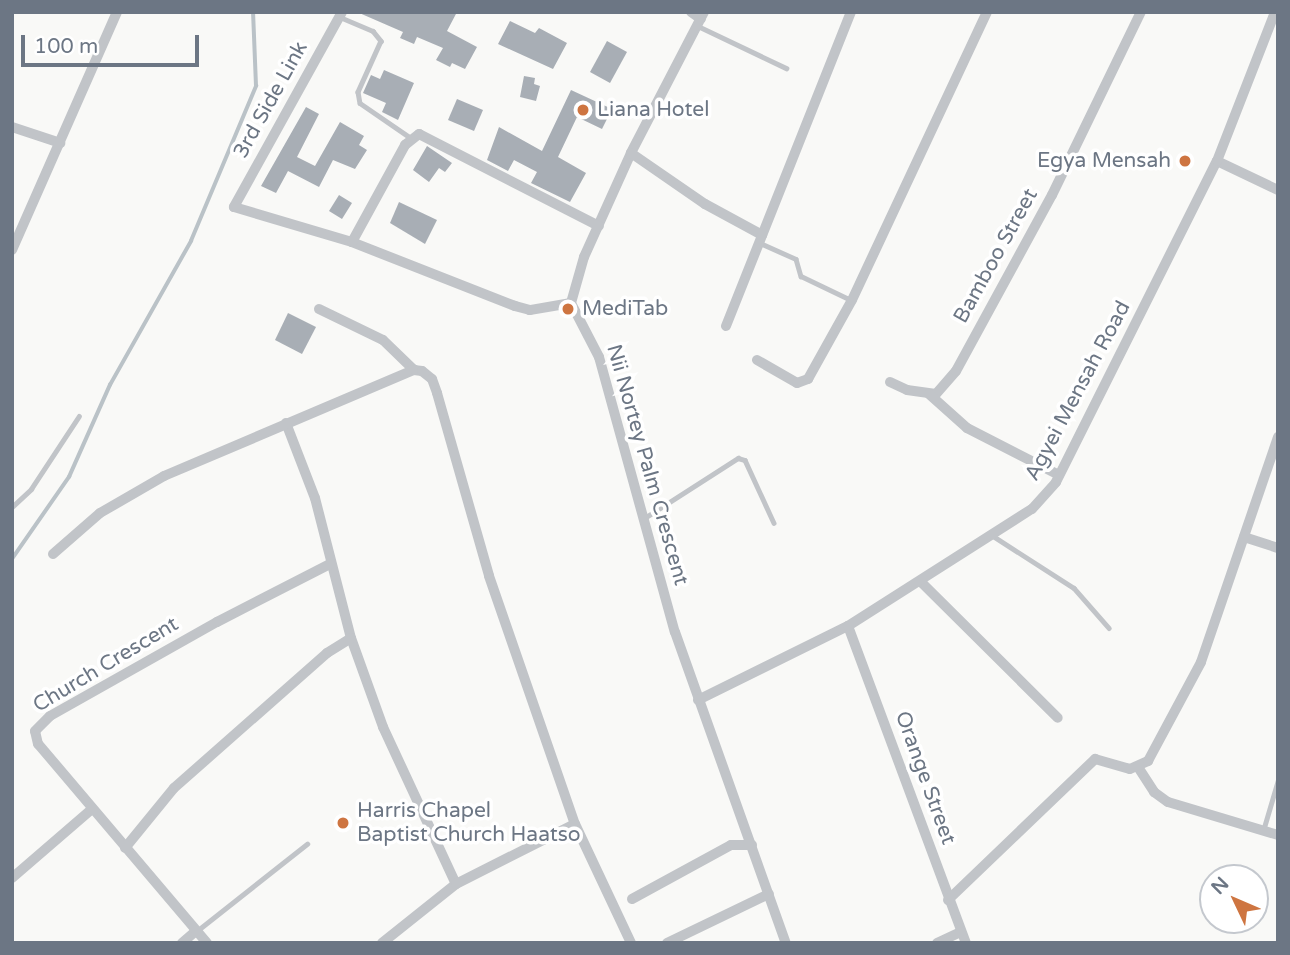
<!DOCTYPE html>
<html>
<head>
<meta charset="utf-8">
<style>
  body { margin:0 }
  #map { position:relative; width:1290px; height:955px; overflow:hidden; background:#f9f9f7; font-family:"Varela Round",sans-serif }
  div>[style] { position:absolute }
  .stream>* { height:3.5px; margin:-1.75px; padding:0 1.75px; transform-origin:1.75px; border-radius:1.75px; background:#bac2c7 }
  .building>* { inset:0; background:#a8aeb5 }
  .service>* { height:4.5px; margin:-2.25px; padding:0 2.25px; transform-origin:2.25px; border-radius:2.25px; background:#c1c4c8 }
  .minor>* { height:10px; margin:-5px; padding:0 5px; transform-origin:5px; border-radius:5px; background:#c1c4c8 }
  .dots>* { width:19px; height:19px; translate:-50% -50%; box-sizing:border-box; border:4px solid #fff; border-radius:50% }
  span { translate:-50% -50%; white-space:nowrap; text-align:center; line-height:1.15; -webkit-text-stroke:7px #fff; paint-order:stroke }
  .street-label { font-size:21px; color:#6c7684 }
  .poi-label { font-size:21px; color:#6c7684 }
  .left { translate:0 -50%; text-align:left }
  .right { translate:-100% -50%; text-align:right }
  .frame { position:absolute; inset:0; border:14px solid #6c7684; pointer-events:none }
  .north { position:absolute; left:1199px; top:864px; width:70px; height:70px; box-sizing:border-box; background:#fff; border:2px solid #c4c8ce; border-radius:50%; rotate:314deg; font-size:19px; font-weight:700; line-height:28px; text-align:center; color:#6c7684 }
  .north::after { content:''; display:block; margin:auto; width:24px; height:32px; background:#ce7541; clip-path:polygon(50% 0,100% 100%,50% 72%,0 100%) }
  .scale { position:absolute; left:21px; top:35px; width:178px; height:32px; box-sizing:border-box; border:4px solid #6c7684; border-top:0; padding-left:9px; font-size:21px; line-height:24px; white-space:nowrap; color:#6c7684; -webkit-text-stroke:5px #fff; paint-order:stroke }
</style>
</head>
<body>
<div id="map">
  <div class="stream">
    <div style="left:12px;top:559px;width:100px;rotate:-55.2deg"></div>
    <div style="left:69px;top:477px;width:101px;rotate:-66deg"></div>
    <div style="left:110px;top:385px;width:165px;rotate:-60.6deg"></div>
    <div style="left:191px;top:241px;width:168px;rotate:-67.2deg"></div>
    <div style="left:256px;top:86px;width:74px;rotate:-92.3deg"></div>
  </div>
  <div class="building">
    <div style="clip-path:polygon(357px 12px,457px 12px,447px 31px,477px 47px,465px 69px,452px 63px,450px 67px,436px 60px,443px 48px,417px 37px,414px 44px,400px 38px,403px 32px)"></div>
    <div style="clip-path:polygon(510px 21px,535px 33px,539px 28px,567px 43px,553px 69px,498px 44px)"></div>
    <div style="clip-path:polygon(607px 41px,627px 52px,610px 83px,590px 72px)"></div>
    <div style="clip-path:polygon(384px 70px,414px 83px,398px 120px,382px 112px,386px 103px,363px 93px,371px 75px,380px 79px)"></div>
    <div style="clip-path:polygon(524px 76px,535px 78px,534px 84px,540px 86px,536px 101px,520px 97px)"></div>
    <div style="clip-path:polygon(571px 90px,612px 109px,602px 129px,577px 117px,558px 157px,586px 173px,570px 202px,531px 183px,537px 172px,514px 160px,508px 171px,487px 160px,499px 127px,542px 151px)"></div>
    <div style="clip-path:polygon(457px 99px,483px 110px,474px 131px,448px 120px)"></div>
    <div style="clip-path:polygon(306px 107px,319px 114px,297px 157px,315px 166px,340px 122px,364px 136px,359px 145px,367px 150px,355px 169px,333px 160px,319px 187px,288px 171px,276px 193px,261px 186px)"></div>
    <div style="clip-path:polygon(427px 146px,452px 163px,445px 172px,439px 168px,429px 182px,413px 170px)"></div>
    <div style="clip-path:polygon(339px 195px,352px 203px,342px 219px,329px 211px)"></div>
    <div style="clip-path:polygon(399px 202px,437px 220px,425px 244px,390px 223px)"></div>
    <div style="clip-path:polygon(288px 313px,316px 327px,302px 354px,275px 340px)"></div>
  </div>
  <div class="service">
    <div style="left:340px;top:17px;width:36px;rotate:23deg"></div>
    <div style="left:373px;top:31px;width:13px;rotate:51deg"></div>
    <div style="left:381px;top:41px;width:56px;rotate:114.3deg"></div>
    <div style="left:358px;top:92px;width:11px;rotate:80deg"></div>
    <div style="left:360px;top:103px;width:62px;rotate:34.5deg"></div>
    <div style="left:698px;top:26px;width:98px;rotate:25.5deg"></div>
    <div style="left:760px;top:243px;width:39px;rotate:24deg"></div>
    <div style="left:796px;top:259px;width:18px;rotate:74deg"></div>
    <div style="left:801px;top:276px;width:55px;rotate:25.6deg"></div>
    <div style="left:12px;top:507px;width:26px;rotate:-43deg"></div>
    <div style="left:31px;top:489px;width:87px;rotate:-56.7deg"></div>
    <div style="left:643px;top:519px;width:113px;rotate:-32.7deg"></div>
    <div style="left:738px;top:458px;width:7px;rotate:16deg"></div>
    <div style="left:745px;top:460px;width:69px;rotate:65.3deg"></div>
    <div style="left:993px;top:536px;width:96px;rotate:32.7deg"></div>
    <div style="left:1074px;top:588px;width:53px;rotate:48.8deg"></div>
    <div style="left:1263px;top:831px;width:53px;rotate:-73.6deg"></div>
    <div style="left:198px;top:930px;width:139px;rotate:-38.3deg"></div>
  </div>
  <div class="minor">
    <div style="left:342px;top:12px;width:223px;rotate:119deg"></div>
    <div style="left:234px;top:207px;width:123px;rotate:16.5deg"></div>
    <div style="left:691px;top:12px;width:12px;rotate:35deg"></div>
    <div style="left:704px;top:12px;width:159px;rotate:117.4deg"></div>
    <div style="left:631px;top:153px;width:114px;rotate:114.3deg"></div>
    <div style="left:584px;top:257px;width:48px;rotate:105.8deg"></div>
    <div style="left:571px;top:303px;width:61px;rotate:62.6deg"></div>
    <div style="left:599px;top:357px;width:285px;rotate:74.6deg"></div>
    <div style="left:675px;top:632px;width:330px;rotate:70.4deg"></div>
    <div style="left:12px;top:127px;width:51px;rotate:18.4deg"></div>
    <div style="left:631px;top:153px;width:90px;rotate:34.6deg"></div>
    <div style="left:705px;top:204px;width:65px;rotate:28.5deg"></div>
    <div style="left:1217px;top:161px;width:68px;rotate:25.4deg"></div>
    <div style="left:12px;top:250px;width:260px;rotate:-66.2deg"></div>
    <div style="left:571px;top:303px;width:42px;rotate:170.3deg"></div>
    <div style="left:530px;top:310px;width:16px;rotate:-165deg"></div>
    <div style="left:515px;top:306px;width:175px;rotate:-158.6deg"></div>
    <div style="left:352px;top:242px;width:111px;rotate:-61.3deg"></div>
    <div style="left:405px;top:145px;width:18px;rotate:-38deg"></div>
    <div style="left:419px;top:134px;width:202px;rotate:27.1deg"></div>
    <div style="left:319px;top:309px;width:71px;rotate:25.8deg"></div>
    <div style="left:383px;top:340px;width:43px;rotate:44.1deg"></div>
    <div style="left:726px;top:326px;width:338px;rotate:-68.3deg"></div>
    <div style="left:757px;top:360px;width:46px;rotate:29.9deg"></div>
    <div style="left:797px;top:383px;width:12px;rotate:-20deg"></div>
    <div style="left:808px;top:379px;width:90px;rotate:-60.9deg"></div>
    <div style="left:852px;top:300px;width:318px;rotate:-64.9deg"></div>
    <div style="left:890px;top:382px;width:19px;rotate:25deg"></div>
    <div style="left:907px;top:390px;width:29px;rotate:8deg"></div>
    <div style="left:936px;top:394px;width:30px;rotate:-49deg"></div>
    <div style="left:956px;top:371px;width:200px;rotate:-61.4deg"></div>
    <div style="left:1052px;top:195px;width:203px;rotate:-64.1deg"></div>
    <div style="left:929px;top:394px;width:51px;rotate:41.8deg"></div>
    <div style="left:967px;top:428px;width:103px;rotate:27.1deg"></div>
    <div style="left:286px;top:423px;width:80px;rotate:68.9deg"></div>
    <div style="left:315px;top:498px;width:145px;rotate:75.6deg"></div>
    <div style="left:351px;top:638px;width:95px;rotate:70.2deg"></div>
    <div style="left:383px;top:727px;width:173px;rotate:65.1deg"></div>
    <div style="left:1244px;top:537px;width:36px;rotate:18deg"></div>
    <div style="left:53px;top:554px;width:62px;rotate:-41.1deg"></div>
    <div style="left:100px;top:513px;width:74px;rotate:-30deg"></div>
    <div style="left:164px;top:476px;width:272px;rotate:-23deg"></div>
    <div style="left:414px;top:370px;width:8px;rotate:7deg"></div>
    <div style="left:422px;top:371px;width:13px;rotate:39deg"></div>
    <div style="left:432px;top:379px;width:15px;rotate:70deg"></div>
    <div style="left:437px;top:393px;width:190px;rotate:74.1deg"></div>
    <div style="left:489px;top:576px;width:262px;rotate:70.9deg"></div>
    <div style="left:575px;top:824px;width:132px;rotate:64.8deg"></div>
    <div style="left:920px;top:581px;width:194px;rotate:44.8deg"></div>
    <div style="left:848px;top:626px;width:338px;rotate:69.6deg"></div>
    <div style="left:698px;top:700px;width:167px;rotate:-26.3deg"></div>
    <div style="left:848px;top:626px;width:218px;rotate:-32.5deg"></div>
    <div style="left:1032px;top:509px;width:36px;rotate:-48deg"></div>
    <div style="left:1056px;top:482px;width:359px;rotate:-63.4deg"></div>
    <div style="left:1217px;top:161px;width:160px;rotate:-68.7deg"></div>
    <div style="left:1138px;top:767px;width:30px;rotate:57deg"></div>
    <div style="left:1154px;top:792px;width:17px;rotate:36deg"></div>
    <div style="left:1168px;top:802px;width:115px;rotate:16.7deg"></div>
    <div style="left:125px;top:848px;width:77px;rotate:-50.8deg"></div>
    <div style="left:174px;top:788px;width:204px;rotate:-41.4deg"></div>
    <div style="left:327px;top:653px;width:28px;rotate:-32deg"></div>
    <div style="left:12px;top:878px;width:106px;rotate:-40.8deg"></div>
    <div style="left:632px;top:899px;width:113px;rotate:-28.6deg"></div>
    <div style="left:731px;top:845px;width:21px"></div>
    <div style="left:948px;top:900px;width:204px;rotate:-43.8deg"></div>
    <div style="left:1095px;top:759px;width:36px;rotate:16deg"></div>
    <div style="left:1130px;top:769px;width:20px;rotate:-24deg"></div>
    <div style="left:1148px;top:761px;width:112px;rotate:-61.8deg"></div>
    <div style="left:1201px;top:662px;width:238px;rotate:-71.1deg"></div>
    <div style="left:182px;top:943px;width:18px;rotate:-41deg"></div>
    <div style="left:207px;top:943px;width:261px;rotate:-130.3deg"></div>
    <div style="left:38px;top:744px;width:13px;rotate:-103deg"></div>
    <div style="left:35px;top:731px;width:21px;rotate:-45deg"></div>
    <div style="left:50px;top:716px;width:192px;rotate:-29.4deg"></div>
    <div style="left:217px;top:622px;width:127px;rotate:-27.2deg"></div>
    <div style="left:382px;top:943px;width:95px;rotate:-38.6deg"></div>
    <div style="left:456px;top:884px;width:133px;rotate:-26.8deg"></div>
    <div style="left:667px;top:943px;width:113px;rotate:-25.7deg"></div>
    <div style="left:937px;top:943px;width:26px;rotate:-25deg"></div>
  </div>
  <div class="dots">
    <div style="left:583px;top:110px;background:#ce7541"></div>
    <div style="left:1185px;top:161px;background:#ce7541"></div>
    <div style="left:568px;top:309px;background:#ce7541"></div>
    <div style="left:343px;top:823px;background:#ce7541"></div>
  </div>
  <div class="street-label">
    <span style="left:271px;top:100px;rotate:-61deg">3rd Side Link</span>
    <span style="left:996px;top:256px;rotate:-61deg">Bamboo Street</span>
    <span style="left:1078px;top:391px;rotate:-62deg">Agyei Mensah Road</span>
    <span style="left:647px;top:465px;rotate:74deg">Nii Nortey Palm Crescent</span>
    <span style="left:106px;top:665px;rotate:-31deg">Church Crescent</span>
    <span style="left:925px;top:778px;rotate:70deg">Orange Street</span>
  </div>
  <div class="poi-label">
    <span class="left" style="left:597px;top:110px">Liana Hotel</span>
    <span class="right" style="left:1171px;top:161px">Egya Mensah</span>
    <span class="left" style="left:582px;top:309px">MediTab</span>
    <span class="left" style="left:357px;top:823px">Harris Chapel<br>Baptist Church Haatso</span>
  </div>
  <div class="frame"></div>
  <div class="north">N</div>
  <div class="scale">100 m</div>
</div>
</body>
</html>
